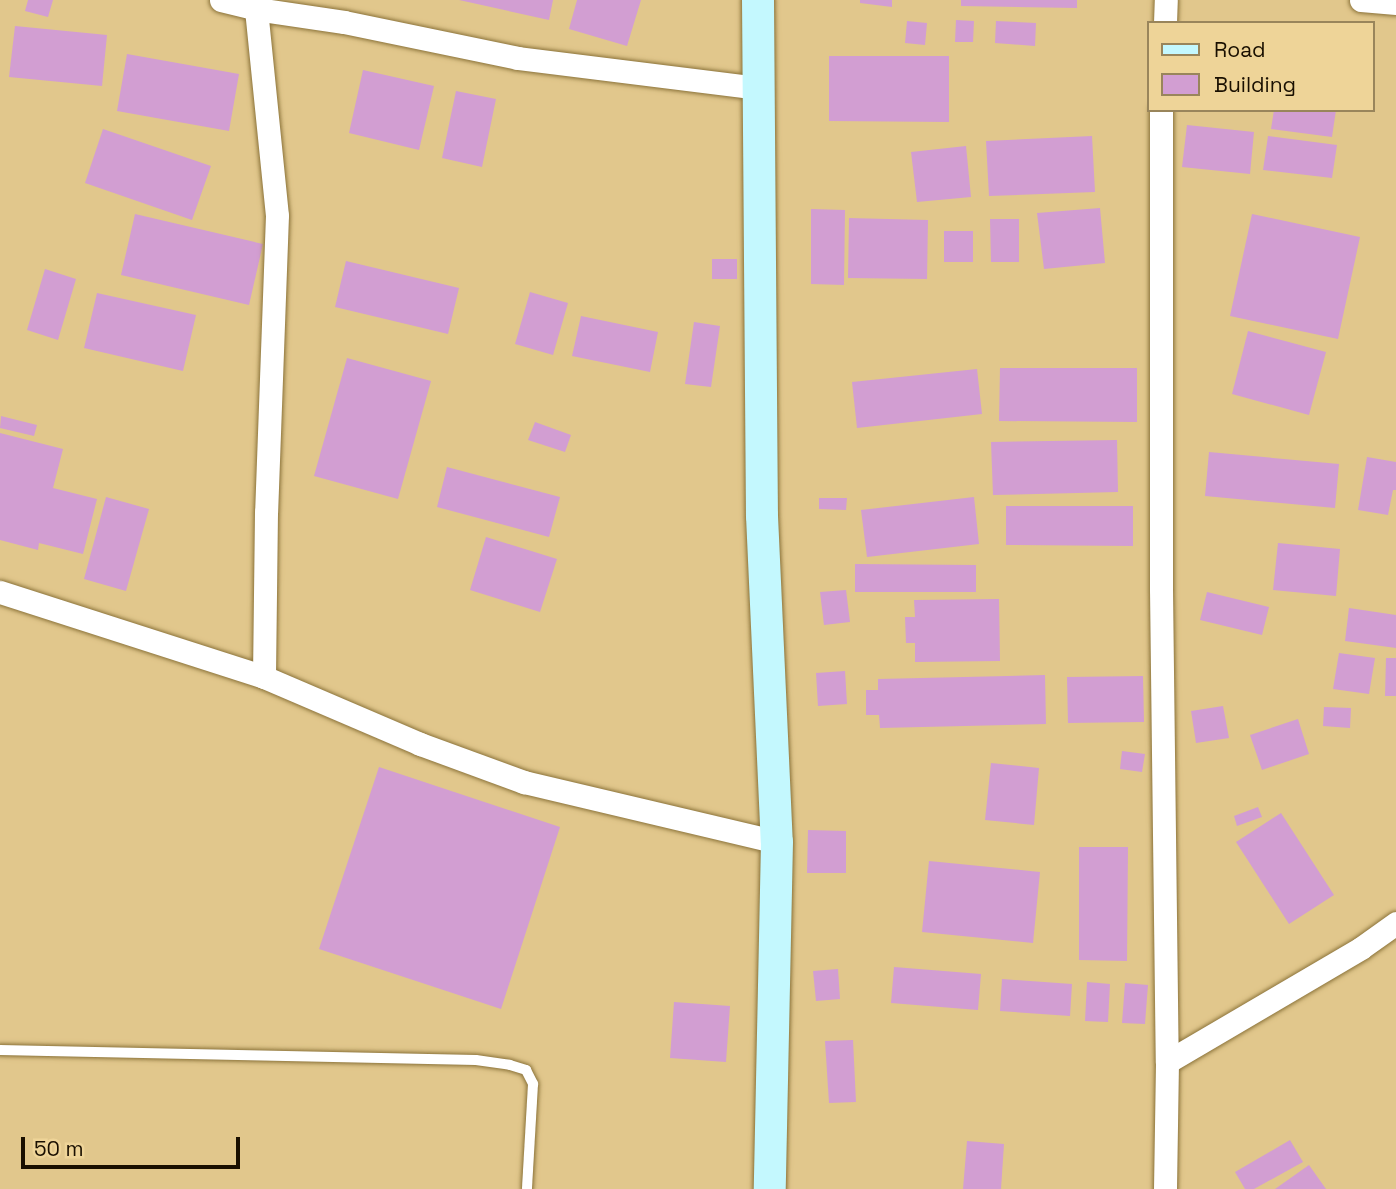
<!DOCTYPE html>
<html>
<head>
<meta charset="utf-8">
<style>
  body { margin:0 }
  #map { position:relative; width:1396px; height:1189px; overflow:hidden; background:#e1c78c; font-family:"Space Grotesk",sans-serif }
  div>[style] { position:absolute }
  .building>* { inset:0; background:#d29ed2 }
  .roads { filter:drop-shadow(0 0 2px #8b733a) drop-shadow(0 0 2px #8b733a) }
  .lane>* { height:10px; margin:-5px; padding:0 5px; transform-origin:5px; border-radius:5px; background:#fff }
  .street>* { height:23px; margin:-11.5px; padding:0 11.5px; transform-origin:11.5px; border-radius:11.5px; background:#fff }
  .secondary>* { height:32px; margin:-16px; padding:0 16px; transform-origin:16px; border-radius:16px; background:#c4f8fe }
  span { translate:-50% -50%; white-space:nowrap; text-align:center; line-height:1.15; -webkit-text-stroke:5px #eed498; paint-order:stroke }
  .legend { position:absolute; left:1147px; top:21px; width:228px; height:91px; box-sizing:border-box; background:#eed498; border:2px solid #99855b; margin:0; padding:9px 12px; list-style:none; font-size:21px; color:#190f00 }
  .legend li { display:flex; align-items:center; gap:14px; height:35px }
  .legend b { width:35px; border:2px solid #99855b }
  .scale { position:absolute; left:21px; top:1137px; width:219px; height:32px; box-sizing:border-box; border:4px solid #190f00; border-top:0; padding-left:9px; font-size:21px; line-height:24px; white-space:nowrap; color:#190f00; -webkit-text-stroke:5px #eed498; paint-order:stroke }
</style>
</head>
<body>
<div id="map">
  <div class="building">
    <div style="clip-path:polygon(28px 0,53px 0,48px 17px,25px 11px)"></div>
    <div style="clip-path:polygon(459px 0,553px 0,549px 20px)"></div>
    <div style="clip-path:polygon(577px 0,641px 0,627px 46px,569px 29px)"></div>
    <div style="clip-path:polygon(860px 0,892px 0,892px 7px,860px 3px)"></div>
    <div style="clip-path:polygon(961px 0,1077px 0,1077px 8px,961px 6px)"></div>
    <div style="clip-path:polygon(956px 20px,974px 21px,973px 42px,955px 42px)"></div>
    <div style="clip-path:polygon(907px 21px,927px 23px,925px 45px,905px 43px)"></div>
    <div style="clip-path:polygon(996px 21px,1036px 23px,1035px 46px,995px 43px)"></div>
    <div style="clip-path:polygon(15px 26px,107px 35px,102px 86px,9px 77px)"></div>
    <div style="clip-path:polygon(127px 54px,239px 74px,229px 131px,117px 111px)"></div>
    <div style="clip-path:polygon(829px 56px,949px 56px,949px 122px,829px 121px)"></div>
    <div style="clip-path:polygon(363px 70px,434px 86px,419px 150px,349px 133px)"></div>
    <div style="clip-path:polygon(456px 91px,496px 99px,482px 167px,442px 158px)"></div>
    <div style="clip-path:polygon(1274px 110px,1336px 110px,1332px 137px,1271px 129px)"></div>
    <div style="clip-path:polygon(1187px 125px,1254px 132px,1250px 174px,1182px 167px)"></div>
    <div style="clip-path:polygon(103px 129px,211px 166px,192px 220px,85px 183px)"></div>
    <div style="clip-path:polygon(1092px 136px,1095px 192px,989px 196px,986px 141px)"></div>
    <div style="clip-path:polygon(1268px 136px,1337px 145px,1332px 178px,1263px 170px)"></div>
    <div style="clip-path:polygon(966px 146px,971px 197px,917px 202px,911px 152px)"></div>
    <div style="clip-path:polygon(1100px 208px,1105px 263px,1044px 269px,1037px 213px)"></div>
    <div style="clip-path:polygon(811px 209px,845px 210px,844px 285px,811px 284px)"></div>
    <div style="clip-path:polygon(135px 214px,263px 244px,249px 305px,121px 275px)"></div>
    <div style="clip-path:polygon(1252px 214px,1360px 237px,1338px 339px,1230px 316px)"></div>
    <div style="clip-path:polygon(849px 218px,928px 220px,927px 279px,848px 278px)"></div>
    <div style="clip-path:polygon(990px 219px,1019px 219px,1019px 262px,991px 262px)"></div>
    <div style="clip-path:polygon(944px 231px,973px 231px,973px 262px,944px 262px)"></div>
    <div style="clip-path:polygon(712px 259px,737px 259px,737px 279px,712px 279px)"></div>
    <div style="clip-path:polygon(346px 261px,459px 288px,448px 334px,335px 307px)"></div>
    <div style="clip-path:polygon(45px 269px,76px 279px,58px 340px,27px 330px)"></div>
    <div style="clip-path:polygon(530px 292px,568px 303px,553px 355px,515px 344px)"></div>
    <div style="clip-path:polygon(97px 293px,196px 315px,183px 371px,84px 348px)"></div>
    <div style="clip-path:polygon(581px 316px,658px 332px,650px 372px,572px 356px)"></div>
    <div style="clip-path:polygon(694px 322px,720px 326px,711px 387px,685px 384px)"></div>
    <div style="clip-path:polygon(1248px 331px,1326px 352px,1309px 415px,1232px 394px)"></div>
    <div style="clip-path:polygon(347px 358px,431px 381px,398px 499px,314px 476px)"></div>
    <div style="clip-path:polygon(1000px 368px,1137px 368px,1137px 422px,999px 421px)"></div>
    <div style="clip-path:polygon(977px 369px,982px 414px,857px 428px,852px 382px)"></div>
    <div style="clip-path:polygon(1px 416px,37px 425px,34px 436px,0 428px)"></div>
    <div style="clip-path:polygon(535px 422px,571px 435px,565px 452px,528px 440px)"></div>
    <div style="clip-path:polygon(0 433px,63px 449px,53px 488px,97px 499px,83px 554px,39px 543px,38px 550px,0 540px)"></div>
    <div style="clip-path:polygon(1117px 440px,1118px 492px,993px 495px,991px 442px)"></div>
    <div style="clip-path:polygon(1209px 452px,1339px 464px,1335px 508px,1205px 496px)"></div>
    <div style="clip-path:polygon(1367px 457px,1396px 462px,1396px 490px,1393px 490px,1388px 515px,1358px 510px)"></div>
    <div style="clip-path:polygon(447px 467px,560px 497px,549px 537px,437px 507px)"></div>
    <div style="clip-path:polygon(106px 497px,149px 509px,126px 591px,84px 579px)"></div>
    <div style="clip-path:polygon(974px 497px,979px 544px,867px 557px,861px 510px)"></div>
    <div style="clip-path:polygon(819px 498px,847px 498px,846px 510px,819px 509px)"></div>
    <div style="clip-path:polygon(1006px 506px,1133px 506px,1133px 546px,1006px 545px)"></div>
    <div style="clip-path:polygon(486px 537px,557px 559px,540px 612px,470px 590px)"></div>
    <div style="clip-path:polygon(1278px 543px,1340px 549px,1336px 596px,1273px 590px)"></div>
    <div style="clip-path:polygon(855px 564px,976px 565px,976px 592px,855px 592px)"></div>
    <div style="clip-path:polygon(846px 590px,850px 622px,824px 625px,820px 592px)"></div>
    <div style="clip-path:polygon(1207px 592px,1269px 607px,1262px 635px,1200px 620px)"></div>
    <div style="clip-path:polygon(999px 599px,1000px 661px,915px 662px,915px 643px,906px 643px,905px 617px,915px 617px,914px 600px)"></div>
    <div style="clip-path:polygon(1349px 608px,1396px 615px,1396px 648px,1345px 641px)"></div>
    <div style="clip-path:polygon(1339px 653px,1375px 658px,1369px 694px,1333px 689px)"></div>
    <div style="clip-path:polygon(1386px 658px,1396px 658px,1396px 696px,1385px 696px)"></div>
    <div style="clip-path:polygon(845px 671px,847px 704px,818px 706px,816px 673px)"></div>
    <div style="clip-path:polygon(1045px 675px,1046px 724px,880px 728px,879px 715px,866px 715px,866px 690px,878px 690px,878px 679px)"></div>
    <div style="clip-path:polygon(1143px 676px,1144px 722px,1068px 723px,1067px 677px)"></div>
    <div style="clip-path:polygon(1223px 706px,1229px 738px,1196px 743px,1191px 711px)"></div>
    <div style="clip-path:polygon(1324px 707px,1351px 708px,1350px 728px,1323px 726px)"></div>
    <div style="clip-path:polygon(1298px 719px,1309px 754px,1262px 770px,1250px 735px)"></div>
    <div style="clip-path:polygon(1122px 751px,1145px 754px,1142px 772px,1120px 769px)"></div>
    <div style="clip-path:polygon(991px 763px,1039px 768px,1034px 825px,985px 820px)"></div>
    <div style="clip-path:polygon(379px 767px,560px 827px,501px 1009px,319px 949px)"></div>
    <div style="clip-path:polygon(1258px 807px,1262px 817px,1237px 826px,1234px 816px)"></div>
    <div style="clip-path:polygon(1281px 813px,1334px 895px,1289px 924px,1236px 842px)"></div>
    <div style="clip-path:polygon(808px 830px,846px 831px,846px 873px,807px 873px)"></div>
    <div style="clip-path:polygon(1079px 847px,1128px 847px,1127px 961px,1079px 960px)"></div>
    <div style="clip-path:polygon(929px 861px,1040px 872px,1033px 943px,922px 932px)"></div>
    <div style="clip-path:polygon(894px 967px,981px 974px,978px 1010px,891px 1003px)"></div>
    <div style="clip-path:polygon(838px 969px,840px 999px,816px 1001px,813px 971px)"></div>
    <div style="clip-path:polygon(1002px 979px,1072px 984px,1070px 1016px,1000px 1011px)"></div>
    <div style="clip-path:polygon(1087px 982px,1110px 984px,1108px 1022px,1085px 1021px)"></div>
    <div style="clip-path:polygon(1125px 983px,1148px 985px,1145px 1024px,1122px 1023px)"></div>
    <div style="clip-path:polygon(674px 1002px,730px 1006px,726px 1062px,670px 1058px)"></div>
    <div style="clip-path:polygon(853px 1040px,856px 1102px,829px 1103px,825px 1041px)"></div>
    <div style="clip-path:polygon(1290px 1140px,1303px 1162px,1254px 1189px,1245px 1189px,1235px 1172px)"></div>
    <div style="clip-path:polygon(967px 1141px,1004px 1144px,1001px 1189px,963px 1189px)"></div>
    <div style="clip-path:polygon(1309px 1165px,1326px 1189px,1275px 1189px)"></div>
  </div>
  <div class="roads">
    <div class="lane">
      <div style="left:0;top:1050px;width:476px;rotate:1.2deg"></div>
      <div style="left:476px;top:1060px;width:34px;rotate:8deg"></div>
      <div style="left:510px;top:1065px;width:17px;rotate:17deg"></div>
      <div style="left:526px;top:1070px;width:16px;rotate:63deg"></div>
      <div style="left:533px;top:1084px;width:105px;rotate:93.3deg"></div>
    </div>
    <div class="street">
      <div style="left:221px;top:0;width:36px;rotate:14deg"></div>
      <div style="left:256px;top:9px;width:89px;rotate:8.4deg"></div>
      <div style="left:344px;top:22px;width:178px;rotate:11.7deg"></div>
      <div style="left:518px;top:58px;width:242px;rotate:7.1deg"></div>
      <div style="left:1361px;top:0;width:35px;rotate:5deg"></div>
      <div style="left:256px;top:9px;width:207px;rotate:84.2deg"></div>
      <div style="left:277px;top:215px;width:297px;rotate:92.1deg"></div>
      <div style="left:266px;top:512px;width:165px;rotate:90.7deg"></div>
      <div style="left:1165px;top:23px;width:23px;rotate:-88deg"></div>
      <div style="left:1161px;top:110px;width:479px;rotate:90deg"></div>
      <div style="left:1161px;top:589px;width:473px;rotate:89.3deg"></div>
      <div style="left:1167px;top:1062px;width:127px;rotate:90.9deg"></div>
      <div style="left:0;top:592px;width:277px;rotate:17.8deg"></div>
      <div style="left:264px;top:677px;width:170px;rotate:23.2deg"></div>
      <div style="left:420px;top:744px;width:111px;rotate:20.1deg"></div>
      <div style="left:524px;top:782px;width:260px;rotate:13.3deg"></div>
      <div style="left:1167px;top:1062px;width:225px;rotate:-30.4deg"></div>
      <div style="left:1361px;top:948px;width:43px;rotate:-35.5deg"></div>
    </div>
    <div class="secondary">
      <div style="left:758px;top:0;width:516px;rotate:89.56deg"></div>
      <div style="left:762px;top:516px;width:326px;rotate:87.4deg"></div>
      <div style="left:777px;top:842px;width:347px;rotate:91.2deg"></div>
    </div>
  </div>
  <ul class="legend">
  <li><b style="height:9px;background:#c4f8fe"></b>Road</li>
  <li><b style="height:19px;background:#d29ed2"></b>Building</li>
  </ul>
  <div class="scale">50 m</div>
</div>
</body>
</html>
